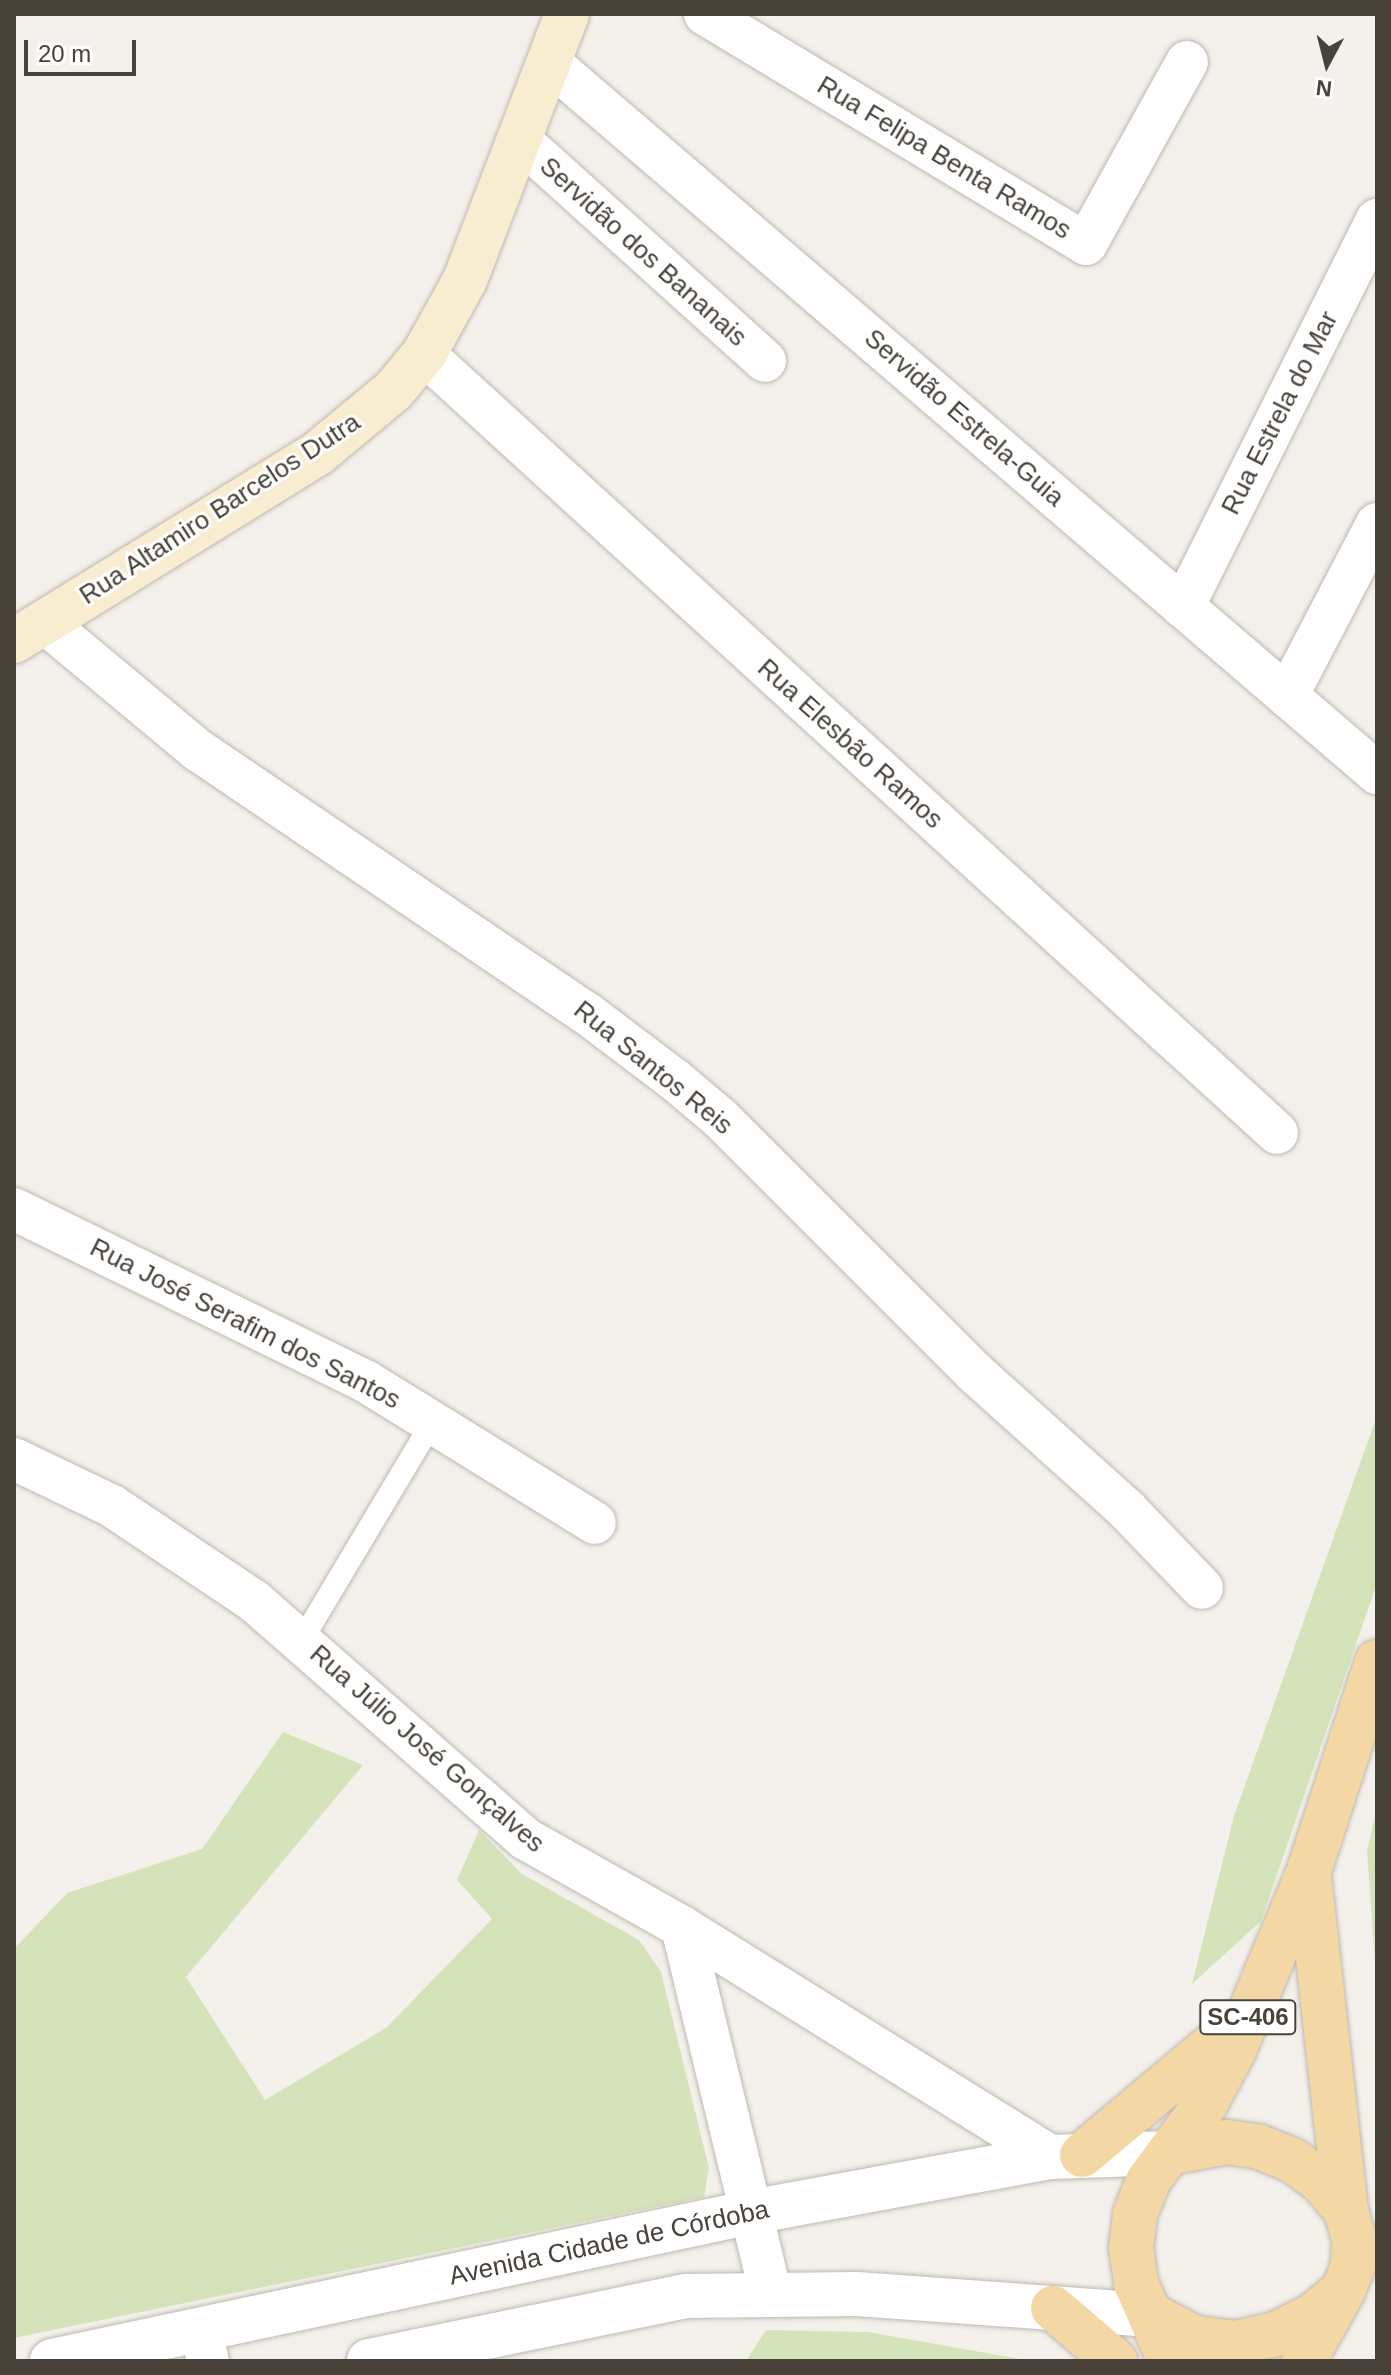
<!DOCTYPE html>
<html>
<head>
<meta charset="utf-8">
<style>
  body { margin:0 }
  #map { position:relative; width:1391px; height:2375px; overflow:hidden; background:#f4f1ec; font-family:Helvetica,sans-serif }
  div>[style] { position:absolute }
  .green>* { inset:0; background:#d4e3ba }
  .roads { filter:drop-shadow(0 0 2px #bfb8af) drop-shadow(0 0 2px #bfb8af) }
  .service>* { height:22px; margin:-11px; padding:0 11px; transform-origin:11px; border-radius:11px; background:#fff }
  .minor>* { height:42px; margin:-21px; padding:0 21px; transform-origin:21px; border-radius:21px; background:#fff }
  .tertiary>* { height:44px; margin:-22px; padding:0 22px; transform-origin:22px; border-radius:22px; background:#fff }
  .secondary>* { height:44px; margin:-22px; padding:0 22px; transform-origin:22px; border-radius:22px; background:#f9edd1 }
  .primary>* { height:44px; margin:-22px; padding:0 22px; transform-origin:22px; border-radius:22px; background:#f3d8a6 }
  span { translate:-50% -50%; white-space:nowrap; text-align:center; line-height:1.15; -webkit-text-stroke:6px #fff; paint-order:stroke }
  .shield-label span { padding:2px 6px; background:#fff; border:2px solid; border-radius:6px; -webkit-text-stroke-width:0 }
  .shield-label { font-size:24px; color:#48423a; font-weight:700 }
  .street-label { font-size:26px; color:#48423a }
  .frame { position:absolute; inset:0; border:16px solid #48423a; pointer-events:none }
  .north { position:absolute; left:1287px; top:24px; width:80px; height:80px; -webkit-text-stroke:6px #fff; paint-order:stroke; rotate:187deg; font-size:22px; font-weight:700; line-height:32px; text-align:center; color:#48423a }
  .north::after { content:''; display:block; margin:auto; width:28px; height:36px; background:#48423a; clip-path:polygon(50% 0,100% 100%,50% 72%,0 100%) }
  .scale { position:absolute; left:24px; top:40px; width:112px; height:36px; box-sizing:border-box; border:4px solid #48423a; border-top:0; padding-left:10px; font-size:24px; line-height:28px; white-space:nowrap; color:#48423a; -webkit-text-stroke:6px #fff; paint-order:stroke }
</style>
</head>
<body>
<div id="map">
  <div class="green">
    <div style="clip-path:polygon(1377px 1416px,1377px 1583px,1261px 1921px,1192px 1984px,1234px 1816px)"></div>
    <div style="clip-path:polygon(283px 1732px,363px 1765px,186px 1977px,265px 2100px,386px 2028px,492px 1919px,457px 1880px,479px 1830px,522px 1874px,639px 1940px,661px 1972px,709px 2168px,704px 2197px,14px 2338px,14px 1949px,67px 1893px,202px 1849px)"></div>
    <div style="clip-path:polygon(1377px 1807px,1377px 1990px,1367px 1851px)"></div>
    <div style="clip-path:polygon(766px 2330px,868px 2332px,1031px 2361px,746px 2361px)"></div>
  </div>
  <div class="roads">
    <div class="service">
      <div style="left:302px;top:1640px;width:255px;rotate:-59.1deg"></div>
    </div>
    <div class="minor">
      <div style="left:705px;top:14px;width:445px;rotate:31.1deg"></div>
      <div style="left:1086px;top:244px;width:208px;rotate:-61deg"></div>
      <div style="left:551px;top:64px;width:1089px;rotate:40.64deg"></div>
      <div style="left:522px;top:142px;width:327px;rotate:42deg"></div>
      <div style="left:424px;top:354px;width:1155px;rotate:42.4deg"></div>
      <div style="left:1183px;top:607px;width:433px;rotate:-63.4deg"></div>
      <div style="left:44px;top:622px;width:202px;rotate:39.8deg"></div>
      <div style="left:199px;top:751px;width:466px;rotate:34.1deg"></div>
      <div style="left:585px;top:1012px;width:113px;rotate:37.1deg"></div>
      <div style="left:675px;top:1080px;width:60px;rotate:40.3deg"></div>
      <div style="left:721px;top:1119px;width:359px;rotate:45deg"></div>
      <div style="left:975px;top:1373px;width:205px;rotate:42deg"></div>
      <div style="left:1127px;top:1510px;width:108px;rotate:46.1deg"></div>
      <div style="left:1287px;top:696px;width:194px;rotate:-62.4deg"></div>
      <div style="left:14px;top:1209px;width:391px;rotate:26.1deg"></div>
      <div style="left:365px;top:1381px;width:270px;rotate:31.7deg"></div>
      <div style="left:14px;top:1459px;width:109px;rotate:25.6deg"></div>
      <div style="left:112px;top:1506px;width:171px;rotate:33.8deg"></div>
      <div style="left:254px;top:1601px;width:361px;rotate:41.2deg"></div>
      <div style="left:526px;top:1839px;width:179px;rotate:29.4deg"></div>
      <div style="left:682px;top:1927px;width:435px;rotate:31.9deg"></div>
      <div style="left:682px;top:1927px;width:375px;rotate:76.4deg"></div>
      <div style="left:201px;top:2329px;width:33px;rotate:78deg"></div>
    </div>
    <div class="tertiary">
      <div style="left:52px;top:2361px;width:715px;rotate:-12.03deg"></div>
      <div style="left:751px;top:2212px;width:305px;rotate:-10.4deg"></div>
      <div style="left:1051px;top:2157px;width:118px;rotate:-1.9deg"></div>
      <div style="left:369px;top:2361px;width:324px;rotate:-11.6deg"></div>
      <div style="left:686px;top:2296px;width:171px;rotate:-0.7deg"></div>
      <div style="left:857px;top:2294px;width:295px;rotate:4.1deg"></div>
    </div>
    <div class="secondary">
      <div style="left:14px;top:641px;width:356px;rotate:-31.7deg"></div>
      <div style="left:317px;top:454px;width:100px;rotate:-39.7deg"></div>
      <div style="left:394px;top:390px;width:47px;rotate:-50.2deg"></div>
      <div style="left:424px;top:354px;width:85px;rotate:-61deg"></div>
      <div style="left:465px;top:280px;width:285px;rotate:-69deg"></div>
    </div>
    <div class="primary">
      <div style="left:1169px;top:2153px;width:59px;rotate:-10.7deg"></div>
      <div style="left:1227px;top:2142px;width:30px;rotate:8deg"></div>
      <div style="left:1257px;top:2146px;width:38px;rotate:22deg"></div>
      <div style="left:1292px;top:2160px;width:37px;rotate:36deg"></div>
      <div style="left:1322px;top:2182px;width:38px;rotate:50deg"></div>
      <div style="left:1082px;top:2155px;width:210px;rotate:-40deg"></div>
      <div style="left:1053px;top:2308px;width:82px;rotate:40.5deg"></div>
      <div style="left:1151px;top:2315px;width:50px;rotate:27.6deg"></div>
      <div style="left:1195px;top:2338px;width:41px;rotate:7deg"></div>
      <div style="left:1236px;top:2343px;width:41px;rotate:-12.7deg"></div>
      <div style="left:1276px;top:2334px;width:40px;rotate:-26.6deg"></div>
      <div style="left:1312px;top:2316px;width:33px;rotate:-39deg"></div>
      <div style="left:1170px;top:2361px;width:85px;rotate:-113.6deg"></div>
      <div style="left:1136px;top:2283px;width:35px;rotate:-98deg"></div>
      <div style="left:1131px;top:2248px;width:34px;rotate:-83deg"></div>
      <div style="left:1135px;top:2214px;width:35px;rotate:-68deg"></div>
      <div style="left:1148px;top:2181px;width:97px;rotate:-53.4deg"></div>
      <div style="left:1206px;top:2103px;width:62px;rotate:-62.2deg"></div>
      <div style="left:1235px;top:2048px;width:192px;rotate:-67.3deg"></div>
      <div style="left:1309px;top:1871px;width:220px;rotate:-72deg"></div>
      <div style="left:1304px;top:2361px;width:80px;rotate:-60.9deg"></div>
      <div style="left:1343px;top:2291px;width:27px;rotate:-68deg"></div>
      <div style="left:1353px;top:2266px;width:28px;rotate:-88deg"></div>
      <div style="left:1354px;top:2238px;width:28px;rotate:-107deg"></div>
      <div style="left:1346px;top:2211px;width:339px;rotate:-96.3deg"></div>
    </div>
  </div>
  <div class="shield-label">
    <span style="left:1248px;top:2017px">SC-406</span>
  </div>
  <div class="street-label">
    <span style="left:944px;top:158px;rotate:31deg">Rua Felipa Benta Ramos</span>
    <span style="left:643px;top:252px;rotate:42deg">Servidão dos Bananais</span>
    <span style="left:1280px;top:413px;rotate:-63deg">Rua Estrela do Mar</span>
    <span style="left:964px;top:418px;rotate:41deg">Servidão Estrela-Guia</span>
    <span style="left:220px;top:509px;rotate:-33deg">Rua Altamiro Barcelos Dutra</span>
    <span style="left:850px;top:744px;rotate:42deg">Rua Elesbão Ramos</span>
    <span style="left:653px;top:1068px;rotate:39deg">Rua Santos Reis</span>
    <span style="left:245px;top:1324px;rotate:27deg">Rua José Serafim dos Santos</span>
    <span style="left:427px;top:1749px;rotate:41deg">Rua Júlio José Gonçalves</span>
    <span style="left:609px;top:2243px;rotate:-12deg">Avenida Cidade de Córdoba</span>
  </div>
  <div class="frame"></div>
  <div class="north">N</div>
  <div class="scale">20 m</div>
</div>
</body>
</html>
